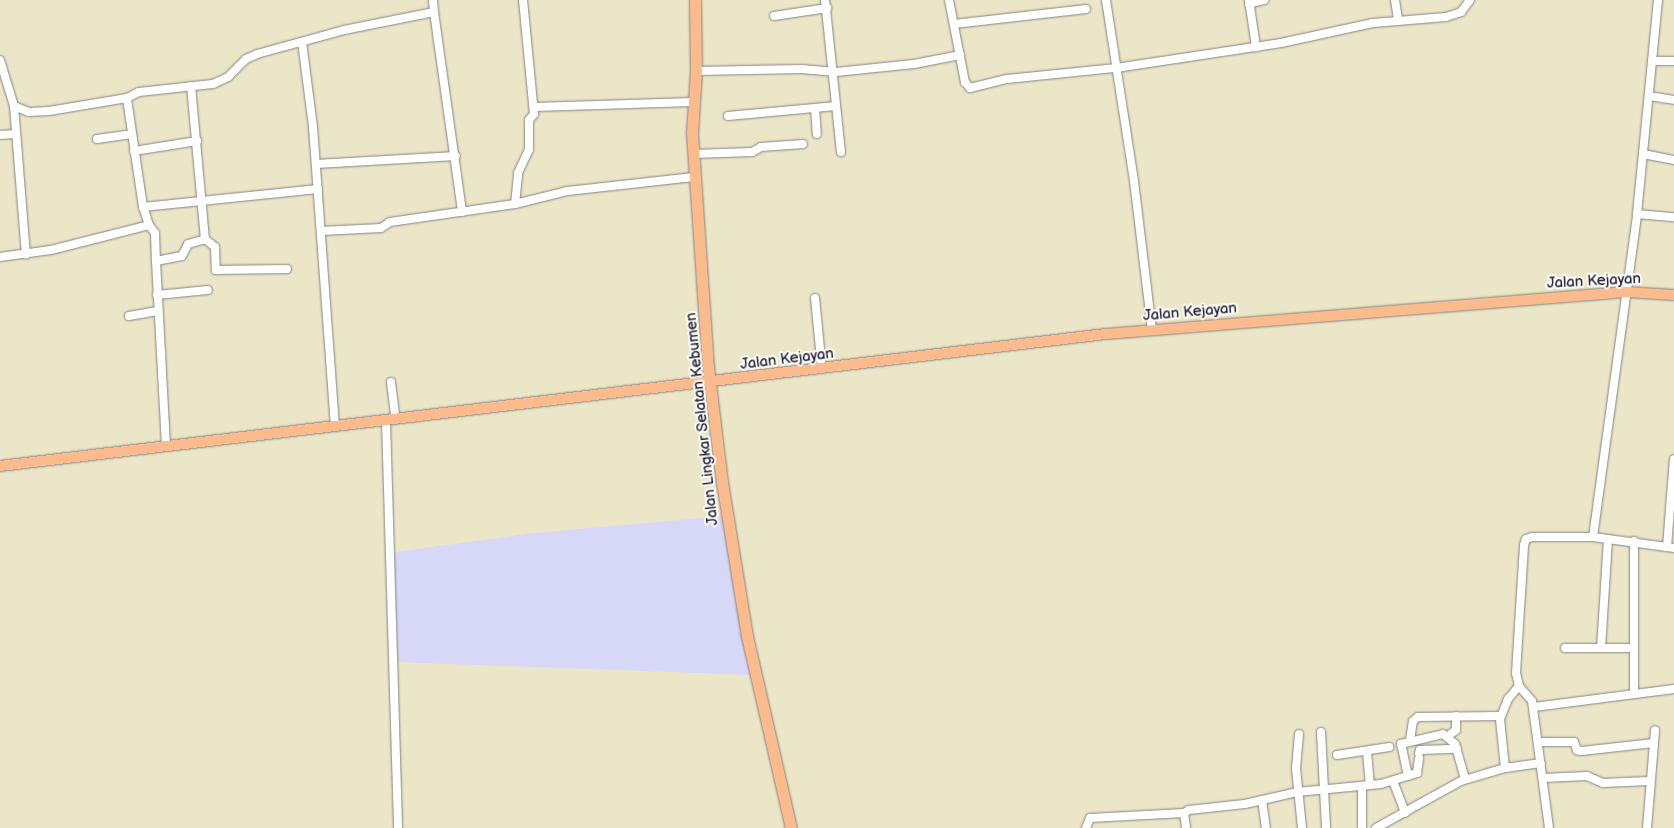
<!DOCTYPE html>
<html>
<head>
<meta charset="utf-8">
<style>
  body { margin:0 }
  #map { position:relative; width:1674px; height:828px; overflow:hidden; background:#ece6c9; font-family:"Balsamiq Sans",sans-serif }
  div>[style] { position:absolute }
  .built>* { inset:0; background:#d7d7f8 }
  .roads { filter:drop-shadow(0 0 1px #878482) drop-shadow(0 0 1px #878482) }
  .minor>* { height:8px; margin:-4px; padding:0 4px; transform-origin:4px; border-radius:4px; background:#fff }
  .major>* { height:10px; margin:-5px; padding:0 5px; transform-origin:5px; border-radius:5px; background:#fbbb8c }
  .highway>* { height:11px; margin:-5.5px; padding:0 5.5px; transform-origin:5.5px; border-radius:5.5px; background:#fbbb8c }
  span { translate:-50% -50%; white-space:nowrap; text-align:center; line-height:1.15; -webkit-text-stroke:4px #fdfcf7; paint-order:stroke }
  .street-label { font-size:15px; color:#22223b }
</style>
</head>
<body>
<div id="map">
  <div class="built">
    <div style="clip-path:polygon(725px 516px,752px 675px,395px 662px,395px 552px,534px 533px)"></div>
  </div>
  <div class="roads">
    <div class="minor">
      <div style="left:825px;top:0;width:153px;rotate:84deg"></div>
      <div style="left:949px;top:0;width:84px;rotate:79deg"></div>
      <div style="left:965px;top:82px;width:8px;rotate:50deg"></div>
      <div style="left:970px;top:88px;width:38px;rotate:-14deg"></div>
      <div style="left:1007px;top:79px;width:110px;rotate:-5.8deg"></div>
      <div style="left:1116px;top:68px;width:167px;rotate:-8.6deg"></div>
      <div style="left:1281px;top:43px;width:94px;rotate:-12.3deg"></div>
      <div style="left:1373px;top:23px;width:73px;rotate:-4.7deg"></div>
      <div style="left:1446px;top:17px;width:16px;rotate:-18deg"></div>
      <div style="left:1461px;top:12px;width:15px;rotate:-53deg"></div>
      <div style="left:1106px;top:0;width:183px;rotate:81.2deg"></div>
      <div style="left:1134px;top:181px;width:150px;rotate:83.1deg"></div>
      <div style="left:1249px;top:0;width:48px;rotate:81.5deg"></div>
      <div style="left:1395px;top:0;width:19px;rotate:81deg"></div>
      <div style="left:1249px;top:4px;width:16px;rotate:-15deg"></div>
      <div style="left:434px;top:12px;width:202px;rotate:82deg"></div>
      <div style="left:774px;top:16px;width:54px;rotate:-8.6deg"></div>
      <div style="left:954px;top:24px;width:133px;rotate:-6.5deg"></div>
      <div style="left:302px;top:42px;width:86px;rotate:82.6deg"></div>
      <div style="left:313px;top:127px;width:300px;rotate:85.8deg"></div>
      <div style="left:0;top:60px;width:48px;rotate:73.1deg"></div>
      <div style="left:14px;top:106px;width:16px;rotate:22deg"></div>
      <div style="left:29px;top:112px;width:20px;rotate:-3deg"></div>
      <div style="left:49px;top:111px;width:79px;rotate:-9.5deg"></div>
      <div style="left:127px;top:98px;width:13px;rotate:-27deg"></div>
      <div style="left:139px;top:92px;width:74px;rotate:-6.2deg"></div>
      <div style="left:213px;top:84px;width:17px;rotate:-25deg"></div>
      <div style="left:228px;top:77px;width:25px;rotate:-45deg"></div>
      <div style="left:246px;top:59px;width:12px;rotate:-24deg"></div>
      <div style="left:257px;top:54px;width:90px;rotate:-15.4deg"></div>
      <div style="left:344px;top:30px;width:92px;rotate:-11.3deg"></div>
      <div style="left:434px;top:12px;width:12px;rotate:-95deg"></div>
      <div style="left:1652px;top:61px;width:22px"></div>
      <div style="left:696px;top:71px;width:106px;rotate:-1.1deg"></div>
      <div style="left:802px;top:69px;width:34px;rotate:5deg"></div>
      <div style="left:836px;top:72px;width:78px;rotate:-5.9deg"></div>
      <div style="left:914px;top:64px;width:47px;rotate:-11.1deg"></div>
      <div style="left:191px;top:86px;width:154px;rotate:84.8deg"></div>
      <div style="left:205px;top:239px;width:13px;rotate:39deg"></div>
      <div style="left:215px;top:247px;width:23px;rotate:88deg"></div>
      <div style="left:216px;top:270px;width:71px;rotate:-0.8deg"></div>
      <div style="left:1649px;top:96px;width:25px;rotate:9deg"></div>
      <div style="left:14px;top:106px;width:149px;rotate:85.4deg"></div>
      <div style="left:534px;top:107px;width:159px;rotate:-1.8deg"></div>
      <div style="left:815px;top:108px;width:26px;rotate:86deg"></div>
      <div style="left:728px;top:116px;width:108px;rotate:-5.3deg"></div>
      <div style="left:0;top:135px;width:15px;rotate:-4deg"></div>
      <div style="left:97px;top:139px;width:35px;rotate:-8deg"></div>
      <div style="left:134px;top:151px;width:64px;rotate:-9deg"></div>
      <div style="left:693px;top:154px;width:59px;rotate:-1.9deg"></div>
      <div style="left:752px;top:152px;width:10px;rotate:-29deg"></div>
      <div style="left:761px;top:147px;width:42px;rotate:-4.1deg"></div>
      <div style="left:1643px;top:154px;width:32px;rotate:11deg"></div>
      <div style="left:316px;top:164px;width:140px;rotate:-3.3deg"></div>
      <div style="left:515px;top:204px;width:31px;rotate:-84deg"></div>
      <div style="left:518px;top:173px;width:26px;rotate:-65deg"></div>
      <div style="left:529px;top:149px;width:29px;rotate:-90deg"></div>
      <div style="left:529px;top:120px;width:8px;rotate:-50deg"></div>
      <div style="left:534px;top:114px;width:115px;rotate:-95.5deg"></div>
      <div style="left:143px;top:207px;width:176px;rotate:-5.9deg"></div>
      <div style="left:1637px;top:214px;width:37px;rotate:5deg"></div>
      <div style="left:149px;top:225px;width:10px;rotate:53deg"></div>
      <div style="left:155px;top:233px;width:28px;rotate:88deg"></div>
      <div style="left:156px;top:261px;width:26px;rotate:-11deg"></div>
      <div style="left:182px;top:256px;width:13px;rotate:-63deg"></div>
      <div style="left:188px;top:244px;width:18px;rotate:-16deg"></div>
      <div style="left:321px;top:231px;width:60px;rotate:-2.9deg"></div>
      <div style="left:381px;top:228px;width:11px;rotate:-34deg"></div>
      <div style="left:390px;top:222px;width:126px;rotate:-8.2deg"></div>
      <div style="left:515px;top:204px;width:54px;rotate:-14deg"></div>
      <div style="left:567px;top:191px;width:128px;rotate:-6.3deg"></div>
      <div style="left:0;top:257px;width:51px;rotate:-7.8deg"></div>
      <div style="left:51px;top:250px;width:101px;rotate:-14.3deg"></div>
      <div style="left:149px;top:225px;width:19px;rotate:-108deg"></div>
      <div style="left:143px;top:207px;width:110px;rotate:-98.4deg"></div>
      <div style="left:156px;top:261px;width:185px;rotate:86.9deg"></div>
      <div style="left:157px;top:295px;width:51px;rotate:-5.6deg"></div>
      <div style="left:815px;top:298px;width:71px;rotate:84.4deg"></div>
      <div style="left:129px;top:316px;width:29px;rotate:-10deg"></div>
      <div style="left:391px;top:382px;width:38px;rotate:83deg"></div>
      <div style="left:386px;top:421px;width:407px;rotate:88.3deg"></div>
      <div style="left:1593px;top:537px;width:82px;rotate:7.7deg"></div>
      <div style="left:1667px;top:547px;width:88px;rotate:-85.5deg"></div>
      <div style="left:1565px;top:648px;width:69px"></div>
      <div style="left:1601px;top:648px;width:109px;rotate:-86.3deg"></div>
      <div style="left:1634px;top:694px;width:153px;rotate:-90deg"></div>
      <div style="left:1534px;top:707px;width:141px;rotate:-7.3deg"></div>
      <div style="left:1321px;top:732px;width:96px;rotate:87deg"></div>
      <div style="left:1299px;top:734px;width:34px;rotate:95deg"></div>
      <div style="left:1296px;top:768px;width:60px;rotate:84.3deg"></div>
      <div style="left:1448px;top:736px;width:10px;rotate:-37deg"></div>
      <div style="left:1456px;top:730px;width:14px;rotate:-90deg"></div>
      <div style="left:1410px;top:740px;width:19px;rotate:-81deg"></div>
      <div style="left:1413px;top:721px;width:6px;rotate:-39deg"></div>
      <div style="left:1418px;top:717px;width:82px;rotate:-0.7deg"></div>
      <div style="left:1538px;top:742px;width:36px"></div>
      <div style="left:1574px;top:742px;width:9px;rotate:69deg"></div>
      <div style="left:1577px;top:750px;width:5px;rotate:11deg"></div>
      <div style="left:1582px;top:751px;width:72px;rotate:-6.3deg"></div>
      <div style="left:1367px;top:752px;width:33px;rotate:85deg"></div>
      <div style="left:1419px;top:753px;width:3px;rotate:-72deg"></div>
      <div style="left:1420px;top:750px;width:37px;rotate:-2deg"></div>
      <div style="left:1337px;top:755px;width:53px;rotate:-8.7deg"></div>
      <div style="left:1505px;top:768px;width:49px;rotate:-95.8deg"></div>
      <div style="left:1500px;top:719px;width:22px;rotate:-68deg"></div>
      <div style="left:1508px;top:699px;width:17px;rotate:-50deg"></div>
      <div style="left:1408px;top:776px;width:33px;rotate:-102deg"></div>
      <div style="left:1401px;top:744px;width:43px;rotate:-13.4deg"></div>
      <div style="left:1443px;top:734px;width:16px;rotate:40deg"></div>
      <div style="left:1455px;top:744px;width:36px;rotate:74deg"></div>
      <div style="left:1543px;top:778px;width:44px;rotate:-2.6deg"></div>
      <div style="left:1587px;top:776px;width:17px;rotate:24deg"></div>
      <div style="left:1603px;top:783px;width:46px;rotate:-2.5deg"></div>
      <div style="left:1393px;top:781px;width:34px;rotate:69deg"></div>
      <div style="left:1262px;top:800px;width:28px;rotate:82deg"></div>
      <div style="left:1184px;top:813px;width:15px;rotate:82deg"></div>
      <div style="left:1086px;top:828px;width:11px;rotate:-68deg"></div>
      <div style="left:1090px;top:818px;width:94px;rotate:-3deg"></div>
      <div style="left:1184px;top:813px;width:6px;rotate:-31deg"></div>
      <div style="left:1189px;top:810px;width:56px;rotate:-6.1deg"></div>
      <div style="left:1245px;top:804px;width:53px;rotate:-13deg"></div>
      <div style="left:1297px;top:792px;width:84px;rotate:-5.4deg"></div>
      <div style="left:1381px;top:784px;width:38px;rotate:-17deg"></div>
      <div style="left:1417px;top:773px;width:15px;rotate:-82deg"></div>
      <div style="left:1362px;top:828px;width:42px;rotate:-90deg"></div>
      <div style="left:1376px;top:828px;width:97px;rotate:-28.9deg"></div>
      <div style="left:1461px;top:781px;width:46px;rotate:-16.5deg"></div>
      <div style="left:1505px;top:768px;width:36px;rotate:-8deg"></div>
      <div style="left:1549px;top:828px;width:128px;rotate:-97.6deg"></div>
      <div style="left:1532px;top:701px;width:20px;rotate:-131deg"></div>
      <div style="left:1519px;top:686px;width:13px;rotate:-103deg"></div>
      <div style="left:1516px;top:673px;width:128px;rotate:-86.4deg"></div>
      <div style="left:1524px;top:545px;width:6px;rotate:-72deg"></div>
      <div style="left:1526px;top:539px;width:6px;rotate:-18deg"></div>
      <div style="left:1532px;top:537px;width:61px"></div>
      <div style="left:1593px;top:537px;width:326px;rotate:-82.2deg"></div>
      <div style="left:1637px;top:214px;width:215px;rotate:-84.4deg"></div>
      <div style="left:1647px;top:828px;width:98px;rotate:-85.3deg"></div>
    </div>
    <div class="major">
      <div style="left:0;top:466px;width:1114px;rotate:-6.81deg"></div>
      <div style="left:1106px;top:334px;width:522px;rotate:-4.62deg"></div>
      <div style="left:1626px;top:292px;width:48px;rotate:3.6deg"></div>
    </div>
    <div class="highway">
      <div style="left:695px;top:0;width:71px;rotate:89.2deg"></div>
      <div style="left:696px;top:71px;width:62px;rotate:93.7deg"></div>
      <div style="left:692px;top:133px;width:235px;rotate:86.1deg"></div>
      <div style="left:708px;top:367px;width:116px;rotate:83.1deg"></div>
      <div style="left:722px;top:482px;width:156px;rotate:80.8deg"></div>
      <div style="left:747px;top:636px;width:197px;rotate:77.1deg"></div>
    </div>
  </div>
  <div class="street-label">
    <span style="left:1594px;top:281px;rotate:-3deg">Jalan Kejayan</span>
    <span style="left:1190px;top:312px;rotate:-5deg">Jalan Kejayan</span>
    <span style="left:787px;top:359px;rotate:-7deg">Jalan Kejayan</span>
    <span style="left:702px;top:419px;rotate:-96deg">Jalan Lingkar Selatan Kebumen</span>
  </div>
</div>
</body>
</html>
